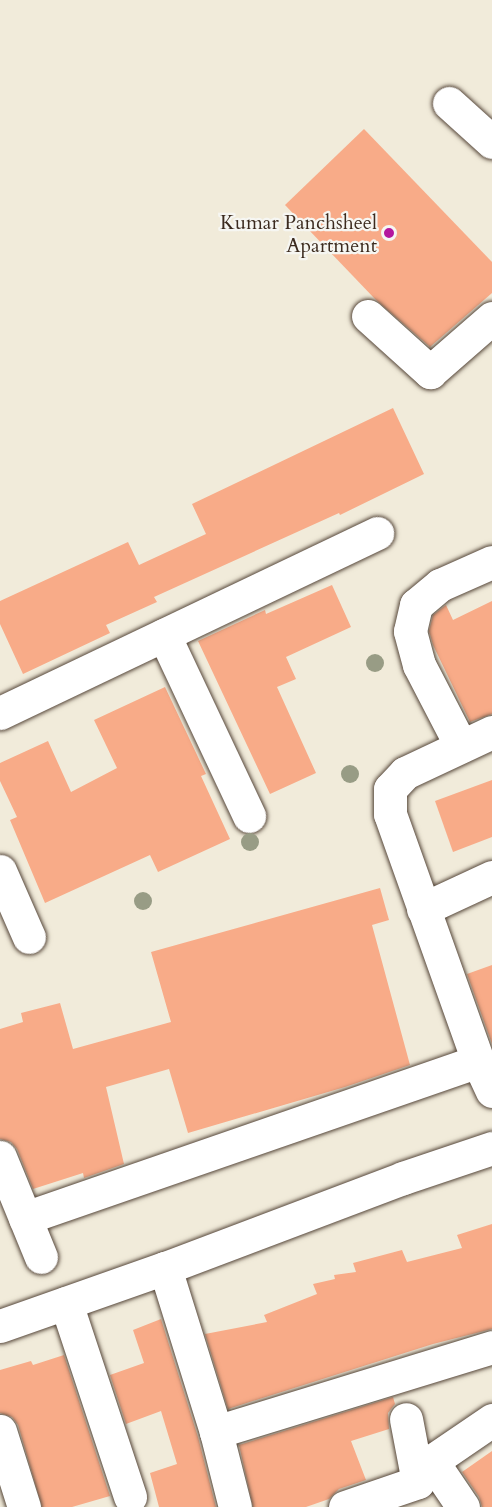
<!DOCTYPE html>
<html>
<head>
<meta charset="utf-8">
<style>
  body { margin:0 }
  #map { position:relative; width:492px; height:1507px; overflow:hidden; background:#f1ebda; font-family:Cardo,serif }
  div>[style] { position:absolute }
  .building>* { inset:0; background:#f8ab88 }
  .roads { filter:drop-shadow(0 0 2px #56473a) drop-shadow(0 0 2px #56473a) }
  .minor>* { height:33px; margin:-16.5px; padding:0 16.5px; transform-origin:16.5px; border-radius:16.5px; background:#fff }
  .trees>* { width:18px; height:18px; margin:-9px; border-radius:50%; background:#989c85 }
  .dots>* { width:16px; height:16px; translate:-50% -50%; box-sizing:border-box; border:3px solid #f6f6f2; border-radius:50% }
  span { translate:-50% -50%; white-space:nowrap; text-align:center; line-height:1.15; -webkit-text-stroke:4.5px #f6f6f2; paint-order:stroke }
  .poi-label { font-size:20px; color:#3b2a1e }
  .right { translate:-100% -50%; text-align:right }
</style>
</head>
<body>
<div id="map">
  <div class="building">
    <div style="clip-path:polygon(364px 129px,492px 262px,492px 293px,430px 347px,375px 299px,285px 205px)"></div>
    <div style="clip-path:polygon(393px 408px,424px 474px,340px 515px,339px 513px,154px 597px,157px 602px,106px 625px,110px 633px,23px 674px,0 624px,0 601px,128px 542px,139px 565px,206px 534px,192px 504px)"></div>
    <div style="clip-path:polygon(332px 585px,351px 627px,286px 657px,296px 679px,277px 687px,316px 773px,270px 794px,198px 641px,265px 610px,266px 614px)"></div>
    <div style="clip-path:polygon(492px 601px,492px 714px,470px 722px,433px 645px,429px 631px,433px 615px,446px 605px,453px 620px)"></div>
    <div style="clip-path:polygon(165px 687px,206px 774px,201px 776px,230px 839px,158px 872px,150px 855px,45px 903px,10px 820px,17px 817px,0 781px,0 763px,48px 741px,71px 792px,117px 768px,94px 720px)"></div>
    <div style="clip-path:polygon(492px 780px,492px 837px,453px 852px,435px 801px)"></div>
    <div style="clip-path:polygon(380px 888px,389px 920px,372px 925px,410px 1065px,345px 1087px,188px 1133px,169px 1069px,106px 1087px,124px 1164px,84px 1178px,83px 1173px,33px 1189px,17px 1149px,11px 1142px,0 1139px,0 1029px,23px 1022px,21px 1013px,60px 1003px,73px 1049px,171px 1022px,151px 952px)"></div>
    <div style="clip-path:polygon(492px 965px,492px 1044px,467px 974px)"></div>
    <div style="clip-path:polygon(492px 1224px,492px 1329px,433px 1344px,228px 1409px,205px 1334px,267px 1322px,264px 1315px,317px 1294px,313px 1284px,335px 1279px,334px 1275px,356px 1272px,353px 1263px,402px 1250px,407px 1262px,462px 1248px,457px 1235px)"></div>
    <div style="clip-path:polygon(161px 1319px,198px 1437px,216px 1507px,159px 1507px,150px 1473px,177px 1464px,161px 1411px,126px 1424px,110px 1375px,144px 1363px,133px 1330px)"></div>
    <div style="clip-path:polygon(64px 1355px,110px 1496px,72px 1507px,42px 1507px,18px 1425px,12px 1417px,0 1413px,0 1370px,31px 1361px,33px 1365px)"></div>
    <div style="clip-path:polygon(393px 1397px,395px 1404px,388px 1413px,389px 1429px,351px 1441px,366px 1480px,339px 1489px,329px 1499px,306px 1507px,253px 1507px,239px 1445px)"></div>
    <div style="clip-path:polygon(492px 1451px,492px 1507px,482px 1507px,479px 1497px,462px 1472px)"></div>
  </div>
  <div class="roads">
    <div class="minor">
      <div style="left:449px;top:103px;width:58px;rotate:42.2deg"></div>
      <div style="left:368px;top:316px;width:84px;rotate:42.1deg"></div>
      <div style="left:430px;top:372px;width:82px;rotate:-41.1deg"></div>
      <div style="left:164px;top:635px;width:200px;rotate:64.8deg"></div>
      <div style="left:0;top:713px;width:418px;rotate:-25.5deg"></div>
      <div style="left:492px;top:732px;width:96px;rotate:154.8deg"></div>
      <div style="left:405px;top:773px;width:22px;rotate:133deg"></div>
      <div style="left:390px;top:789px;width:25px;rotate:90deg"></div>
      <div style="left:390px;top:814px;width:262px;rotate:70.4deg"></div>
      <div style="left:478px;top:1061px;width:33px;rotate:65deg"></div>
      <div style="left:461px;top:746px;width:91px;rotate:-117.4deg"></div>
      <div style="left:419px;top:665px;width:35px;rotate:-105deg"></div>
      <div style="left:410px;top:631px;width:27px;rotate:-77deg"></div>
      <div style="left:416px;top:605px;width:31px;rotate:-40deg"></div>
      <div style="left:440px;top:585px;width:57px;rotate:-23.9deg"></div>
      <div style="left:0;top:871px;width:72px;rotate:66.3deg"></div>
      <div style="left:423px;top:909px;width:76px;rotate:-24.9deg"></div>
      <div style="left:0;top:1157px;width:108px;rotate:67.7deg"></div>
      <div style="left:25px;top:1218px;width:479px;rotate:-19.1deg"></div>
      <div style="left:165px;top:1268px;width:172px;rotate:72.7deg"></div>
      <div style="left:216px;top:1432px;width:77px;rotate:75.8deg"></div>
      <div style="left:66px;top:1303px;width:204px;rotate:71.7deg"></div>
      <div style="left:0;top:1326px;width:175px;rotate:-19.4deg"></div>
      <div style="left:165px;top:1268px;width:254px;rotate:-20.7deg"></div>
      <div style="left:403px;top:1178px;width:94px;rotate:-18.6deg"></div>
      <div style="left:0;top:1431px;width:80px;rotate:72.5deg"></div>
      <div style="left:216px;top:1432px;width:289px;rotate:-17.1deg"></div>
      <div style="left:345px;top:1507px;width:77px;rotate:-18.9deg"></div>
      <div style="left:418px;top:1482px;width:64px;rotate:-100.8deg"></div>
      <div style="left:463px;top:1507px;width:55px;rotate:-124deg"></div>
      <div style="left:432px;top:1461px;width:73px;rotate:-34.3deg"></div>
    </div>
  </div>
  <div class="trees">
    <div style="left:375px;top:663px"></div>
    <div style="left:350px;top:774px"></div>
    <div style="left:250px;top:842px"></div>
    <div style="left:143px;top:901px"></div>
  </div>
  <div class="dots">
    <div style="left:389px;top:233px;background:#b5179e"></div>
  </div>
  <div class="poi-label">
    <span class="right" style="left:377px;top:234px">Kumar Panchsheel<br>Apartment</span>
  </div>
</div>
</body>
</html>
